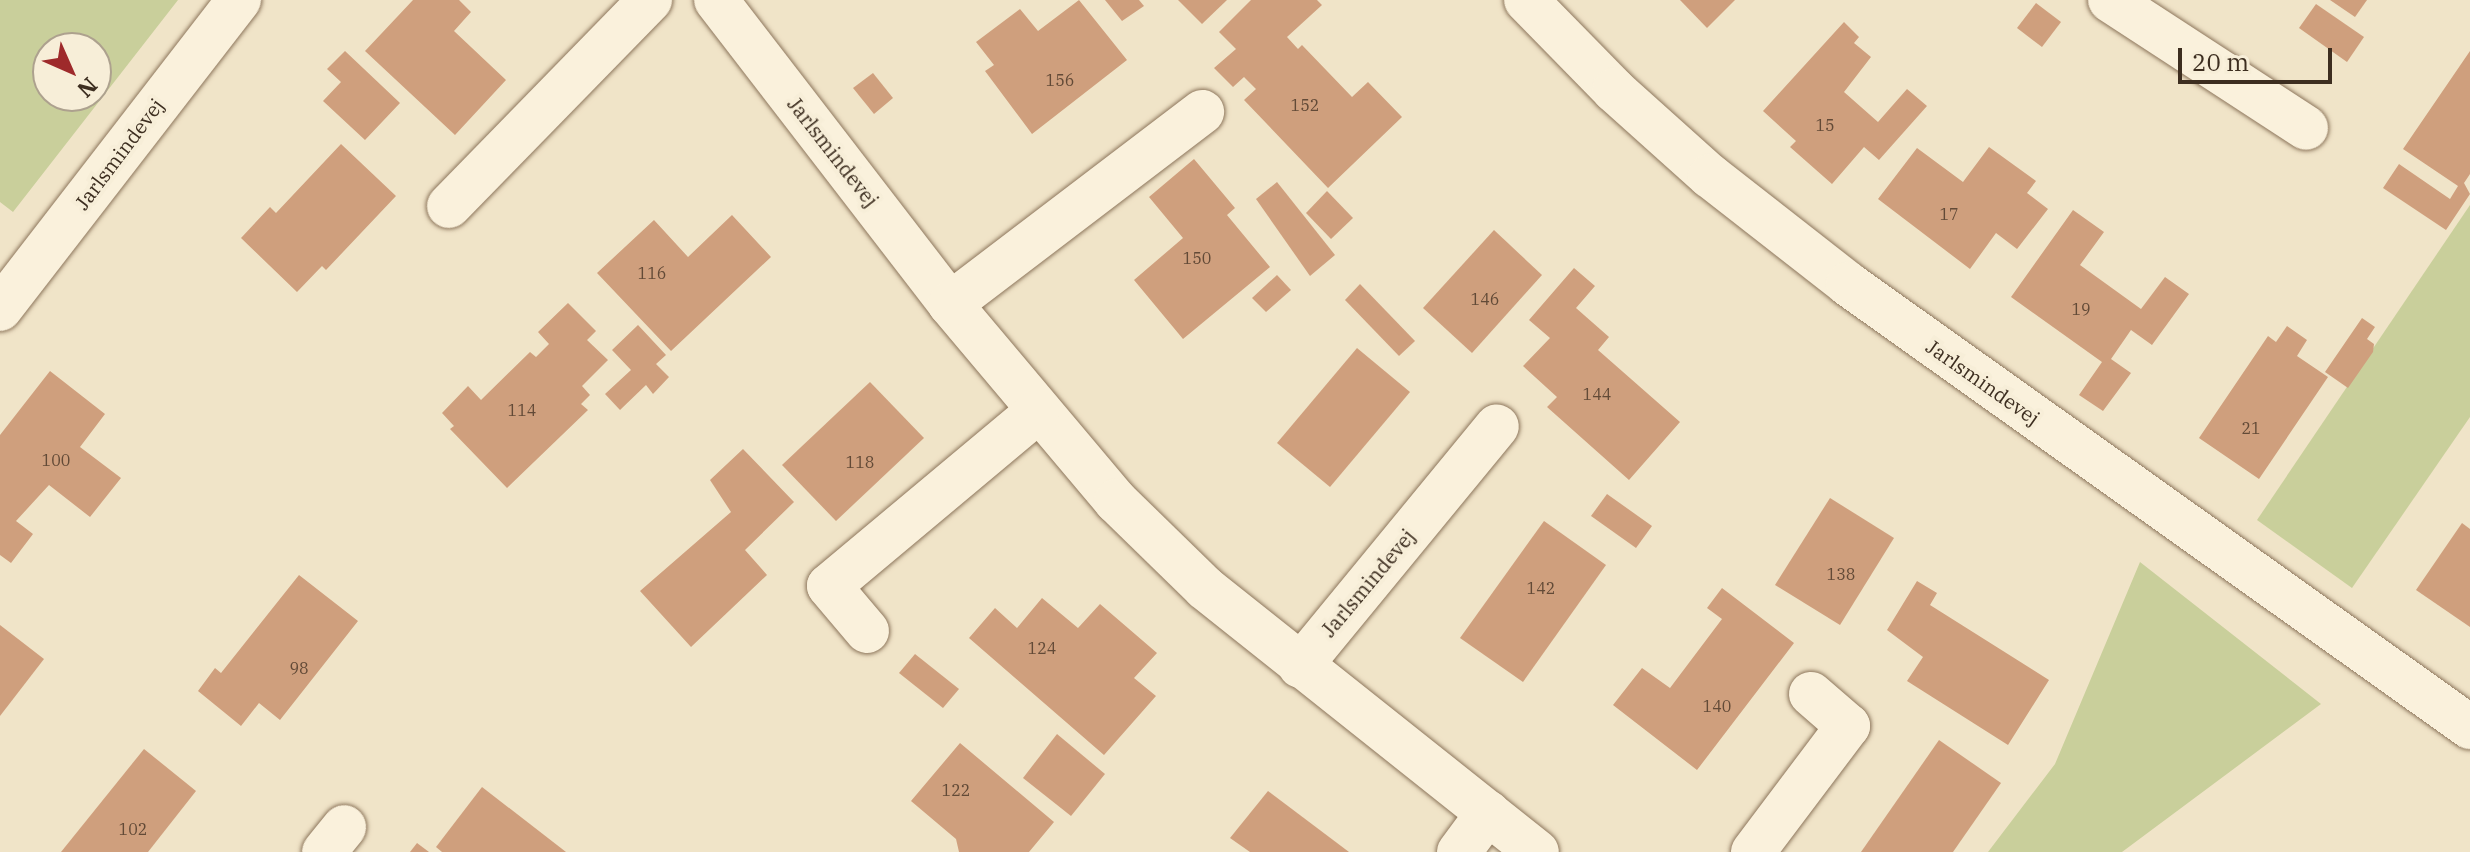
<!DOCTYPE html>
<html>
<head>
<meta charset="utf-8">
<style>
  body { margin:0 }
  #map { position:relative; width:2470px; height:852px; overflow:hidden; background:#f0e4c8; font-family:"IBM Plex Serif",serif }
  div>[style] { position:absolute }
  .green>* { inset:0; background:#c9cf9b }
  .building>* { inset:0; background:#cf9f7d }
  .roads { filter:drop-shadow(0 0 2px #8d765c) drop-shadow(0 0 2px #8d765c) }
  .minor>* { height:44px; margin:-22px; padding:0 22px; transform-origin:22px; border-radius:22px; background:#faf1dc }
  .tertiary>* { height:44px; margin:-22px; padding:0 22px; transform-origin:22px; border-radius:22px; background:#faf1dc }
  span { translate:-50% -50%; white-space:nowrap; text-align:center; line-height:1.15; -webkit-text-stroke:8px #f7eed8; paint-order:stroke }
  .number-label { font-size:16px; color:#624a37 }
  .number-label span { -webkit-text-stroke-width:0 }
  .street-label { font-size:20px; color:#3d2e20 }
  .north { position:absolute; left:32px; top:32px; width:80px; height:80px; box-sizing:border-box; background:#f7eed8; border:2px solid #ada18e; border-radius:50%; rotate:135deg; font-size:22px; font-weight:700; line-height:32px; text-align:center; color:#3d2e20 }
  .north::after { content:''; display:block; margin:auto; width:28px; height:36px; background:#9e2a2b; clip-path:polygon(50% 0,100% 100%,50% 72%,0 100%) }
  .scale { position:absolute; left:2178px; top:48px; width:154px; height:36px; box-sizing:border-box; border:4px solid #3d2e20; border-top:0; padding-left:10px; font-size:24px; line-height:28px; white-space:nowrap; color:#3d2e20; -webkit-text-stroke:6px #f7eed8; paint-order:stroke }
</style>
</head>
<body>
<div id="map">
  <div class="green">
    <div style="clip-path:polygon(evenodd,0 0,178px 0,13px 212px,0 202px,0 0,96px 48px,96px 96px,48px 96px,48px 48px,96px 48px)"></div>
    <div style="clip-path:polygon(2470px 205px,2470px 417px,2352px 588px,2257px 520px)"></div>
    <div style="clip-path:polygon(2140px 562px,2321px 704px,2122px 852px,1988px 852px,2055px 764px)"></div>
  </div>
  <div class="building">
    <div style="clip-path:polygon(413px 0,459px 0,471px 12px,454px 31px,506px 80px,455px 135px,365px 51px)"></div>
    <div style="clip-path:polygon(1079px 0,1127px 60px,1032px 134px,985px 71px,994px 65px,976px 42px,1020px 9px,1038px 31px)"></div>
    <div style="clip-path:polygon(1105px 0,1139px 0,1144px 6px,1122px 21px)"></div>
    <div style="clip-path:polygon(1178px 0,1227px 0,1202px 24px)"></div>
    <div style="clip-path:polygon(1251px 0,1317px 0,1322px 5px,1287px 37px,1298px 49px,1302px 45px,1352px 97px,1368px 82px,1402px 117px,1328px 188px,1244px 100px,1256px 89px,1244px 77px,1233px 87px,1214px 68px,1236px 49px,1219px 32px)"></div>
    <div style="clip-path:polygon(1680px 0,1735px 0,1707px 28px)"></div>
    <div style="clip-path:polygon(2330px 0,2367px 0,2355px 17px)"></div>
    <div style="clip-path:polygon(2036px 3px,2061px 22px,2042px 47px,2017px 28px)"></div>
    <div style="clip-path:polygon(2316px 4px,2364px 37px,2347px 62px,2299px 28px)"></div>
    <div style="clip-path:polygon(1844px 22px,1859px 37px,1854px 43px,1871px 57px,1844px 92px,1878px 122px,1907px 89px,1927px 106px,1879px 160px,1864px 147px,1832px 184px,1790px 147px,1796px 141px,1763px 111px)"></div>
    <div style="clip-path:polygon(345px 51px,400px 103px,365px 140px,323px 101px,341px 82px,327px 69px)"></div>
    <div style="clip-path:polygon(2470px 51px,2470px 174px,2464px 183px,2470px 194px,2446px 230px,2383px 188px,2399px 164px,2450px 199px,2458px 186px,2403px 149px)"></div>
    <div style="clip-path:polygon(873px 73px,893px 98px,874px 114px,853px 88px)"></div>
    <div style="clip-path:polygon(341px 144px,396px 196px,326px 270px,322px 266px,297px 292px,241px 238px,270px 207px,276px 213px)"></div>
    <div style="clip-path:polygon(1989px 147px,2036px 181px,2027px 193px,2048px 209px,2017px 249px,1996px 233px,1970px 269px,1878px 199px,1917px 148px,1963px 182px)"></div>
    <div style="clip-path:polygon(1194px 159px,1235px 208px,1227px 215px,1270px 267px,1183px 339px,1134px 280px,1183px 238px,1149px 197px)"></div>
    <div style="clip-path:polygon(1277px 182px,1335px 255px,1310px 276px,1256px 199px)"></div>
    <div style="clip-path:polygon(1327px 191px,1353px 218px,1331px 239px,1306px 213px)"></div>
    <div style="clip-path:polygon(2073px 210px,2104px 232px,2080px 265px,2141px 309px,2165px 277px,2189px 294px,2152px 345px,2131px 330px,2111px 359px,2131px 373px,2103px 411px,2079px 395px,2102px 362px,2011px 297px)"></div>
    <div style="clip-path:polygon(732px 215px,771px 257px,671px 351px,597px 273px,654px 220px,688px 257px)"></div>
    <div style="clip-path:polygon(1494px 230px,1542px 275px,1472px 353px,1423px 308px)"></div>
    <div style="clip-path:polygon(1574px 268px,1595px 286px,1576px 308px,1609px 337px,1598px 350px,1680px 422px,1629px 480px,1547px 407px,1557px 397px,1523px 366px,1550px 338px,1529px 320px)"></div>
    <div style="clip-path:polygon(1277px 275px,1291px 290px,1266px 312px,1252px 298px)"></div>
    <div style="clip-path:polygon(1360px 284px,1415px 341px,1399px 356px,1345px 300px)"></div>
    <div style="clip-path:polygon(568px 303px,596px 331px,587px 340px,608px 360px,582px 386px,590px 395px,581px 404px,588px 410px,507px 488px,450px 429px,454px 426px,442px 413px,468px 386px,481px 400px,530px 352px,536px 357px,549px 344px,538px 332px)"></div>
    <div style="clip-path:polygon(2362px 318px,2375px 327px,2367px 339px,2374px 344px,2373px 352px,2348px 388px,2325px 372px)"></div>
    <div style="clip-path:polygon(638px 325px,666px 355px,656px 364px,669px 377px,653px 394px,646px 385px,620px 410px,605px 394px,631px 370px,612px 350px)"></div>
    <div style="clip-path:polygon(2287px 326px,2307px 340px,2297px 356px,2328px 377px,2259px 479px,2199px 438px,2268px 336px,2276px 342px)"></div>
    <div style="clip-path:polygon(1357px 348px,1410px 392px,1330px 487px,1277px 443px)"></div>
    <div style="clip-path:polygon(50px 371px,105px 414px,80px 447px,121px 478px,90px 517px,49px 485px,16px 521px,33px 534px,11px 563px,0 555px,0 435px)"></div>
    <div style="clip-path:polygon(870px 382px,924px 438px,836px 521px,782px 465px)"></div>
    <div style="clip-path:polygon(743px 449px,794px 502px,745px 550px,767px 575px,691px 647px,640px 591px,731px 512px,710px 480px)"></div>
    <div style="clip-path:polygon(1607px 494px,1652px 526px,1636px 548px,1591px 516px)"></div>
    <div style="clip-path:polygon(1830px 498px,1894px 538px,1840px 625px,1775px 585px)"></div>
    <div style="clip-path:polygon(1544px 521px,1606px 565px,1523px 682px,1460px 638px)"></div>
    <div style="clip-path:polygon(2462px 523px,2470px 529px,2470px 627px,2416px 590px)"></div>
    <div style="clip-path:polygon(299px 575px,358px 621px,280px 720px,259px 703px,241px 726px,198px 691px,215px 668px,221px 673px)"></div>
    <div style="clip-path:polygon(1917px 581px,1937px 593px,1930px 605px,2049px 680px,2008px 745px,1907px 681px,1923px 657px,1887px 630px)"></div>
    <div style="clip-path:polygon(1722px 588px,1794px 643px,1697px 770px,1613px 705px,1642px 668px,1670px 688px,1722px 619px,1707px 608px)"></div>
    <div style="clip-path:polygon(1042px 598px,1078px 628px,1100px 604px,1157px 653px,1134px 678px,1156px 696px,1104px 755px,969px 638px,995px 608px,1017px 628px)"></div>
    <div style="clip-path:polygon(0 625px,44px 659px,0 716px)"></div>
    <div style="clip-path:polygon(915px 654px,959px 689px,943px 708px,899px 673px)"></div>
    <div style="clip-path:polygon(1057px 734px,1105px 774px,1071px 816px,1023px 778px)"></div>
    <div style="clip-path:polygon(1939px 740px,2001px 783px,1953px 852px,1861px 852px)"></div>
    <div style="clip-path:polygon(960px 743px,1054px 822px,1029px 852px,959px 852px,956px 839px,911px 801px)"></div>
    <div style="clip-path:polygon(144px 749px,196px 791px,148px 852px,61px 852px)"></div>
    <div style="clip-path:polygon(482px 787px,566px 852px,442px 852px,436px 847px)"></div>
    <div style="clip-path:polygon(1268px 791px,1349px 852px,1250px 852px,1230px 838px)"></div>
    <div style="clip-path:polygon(417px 843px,429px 852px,410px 852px)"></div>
  </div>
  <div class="roads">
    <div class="minor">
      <div style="left:716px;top:0;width:384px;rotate:52.4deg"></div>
      <div style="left:950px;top:304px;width:258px;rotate:49.9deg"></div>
      <div style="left:1116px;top:501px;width:124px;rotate:44.3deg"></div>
      <div style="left:1205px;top:588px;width:424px;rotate:38.5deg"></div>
      <div style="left:2110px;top:0;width:234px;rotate:33.1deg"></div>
      <div style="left:449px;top:206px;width:288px;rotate:-45.7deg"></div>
      <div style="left:950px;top:304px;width:317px;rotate:-37.3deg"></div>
      <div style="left:0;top:309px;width:391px;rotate:-52.3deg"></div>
      <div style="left:867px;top:631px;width:59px;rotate:-130.2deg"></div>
      <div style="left:829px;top:586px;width:271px;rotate:-39.9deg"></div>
      <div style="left:1300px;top:666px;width:310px;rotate:-50.6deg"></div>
      <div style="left:324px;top:852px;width:32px;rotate:-51deg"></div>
      <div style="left:1459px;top:852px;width:49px;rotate:-53.4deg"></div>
      <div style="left:1753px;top:852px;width:158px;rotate:-53deg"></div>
      <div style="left:1848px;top:726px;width:49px;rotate:-139.1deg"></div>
    </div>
    <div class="tertiary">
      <div style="left:1526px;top:0;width:126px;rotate:45.6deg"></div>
      <div style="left:1614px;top:90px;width:129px;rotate:41.9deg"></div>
      <div style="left:1710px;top:176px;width:175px;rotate:38deg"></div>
      <div style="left:1848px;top:284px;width:764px;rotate:35.46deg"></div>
    </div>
  </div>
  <div class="number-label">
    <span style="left:1060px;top:80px">156</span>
    <span style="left:1305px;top:105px">152</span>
    <span style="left:1825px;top:125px">15</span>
    <span style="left:1949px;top:214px">17</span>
    <span style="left:1197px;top:258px">150</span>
    <span style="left:652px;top:273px">116</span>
    <span style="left:1485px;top:299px">146</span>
    <span style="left:2081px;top:309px">19</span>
    <span style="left:1597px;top:394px">144</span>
    <span style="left:522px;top:410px">114</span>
    <span style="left:2251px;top:428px">21</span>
    <span style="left:56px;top:460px">100</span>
    <span style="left:860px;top:462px">118</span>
    <span style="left:1841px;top:574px">138</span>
    <span style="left:1541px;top:588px">142</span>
    <span style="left:1042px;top:648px">124</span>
    <span style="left:299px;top:668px">98</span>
    <span style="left:1717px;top:706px">140</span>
    <span style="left:956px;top:790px">122</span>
    <span style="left:133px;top:829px">102</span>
  </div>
  <div class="street-label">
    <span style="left:833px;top:152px;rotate:52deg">Jarlsmindevej</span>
    <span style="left:119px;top:154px;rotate:-53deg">Jarlsmindevej</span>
    <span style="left:1983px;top:382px;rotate:35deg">Jarlsmindevej</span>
    <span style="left:1368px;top:583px;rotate:-50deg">Jarlsmindevej</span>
  </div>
  <div class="north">N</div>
  <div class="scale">20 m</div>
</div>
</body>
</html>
